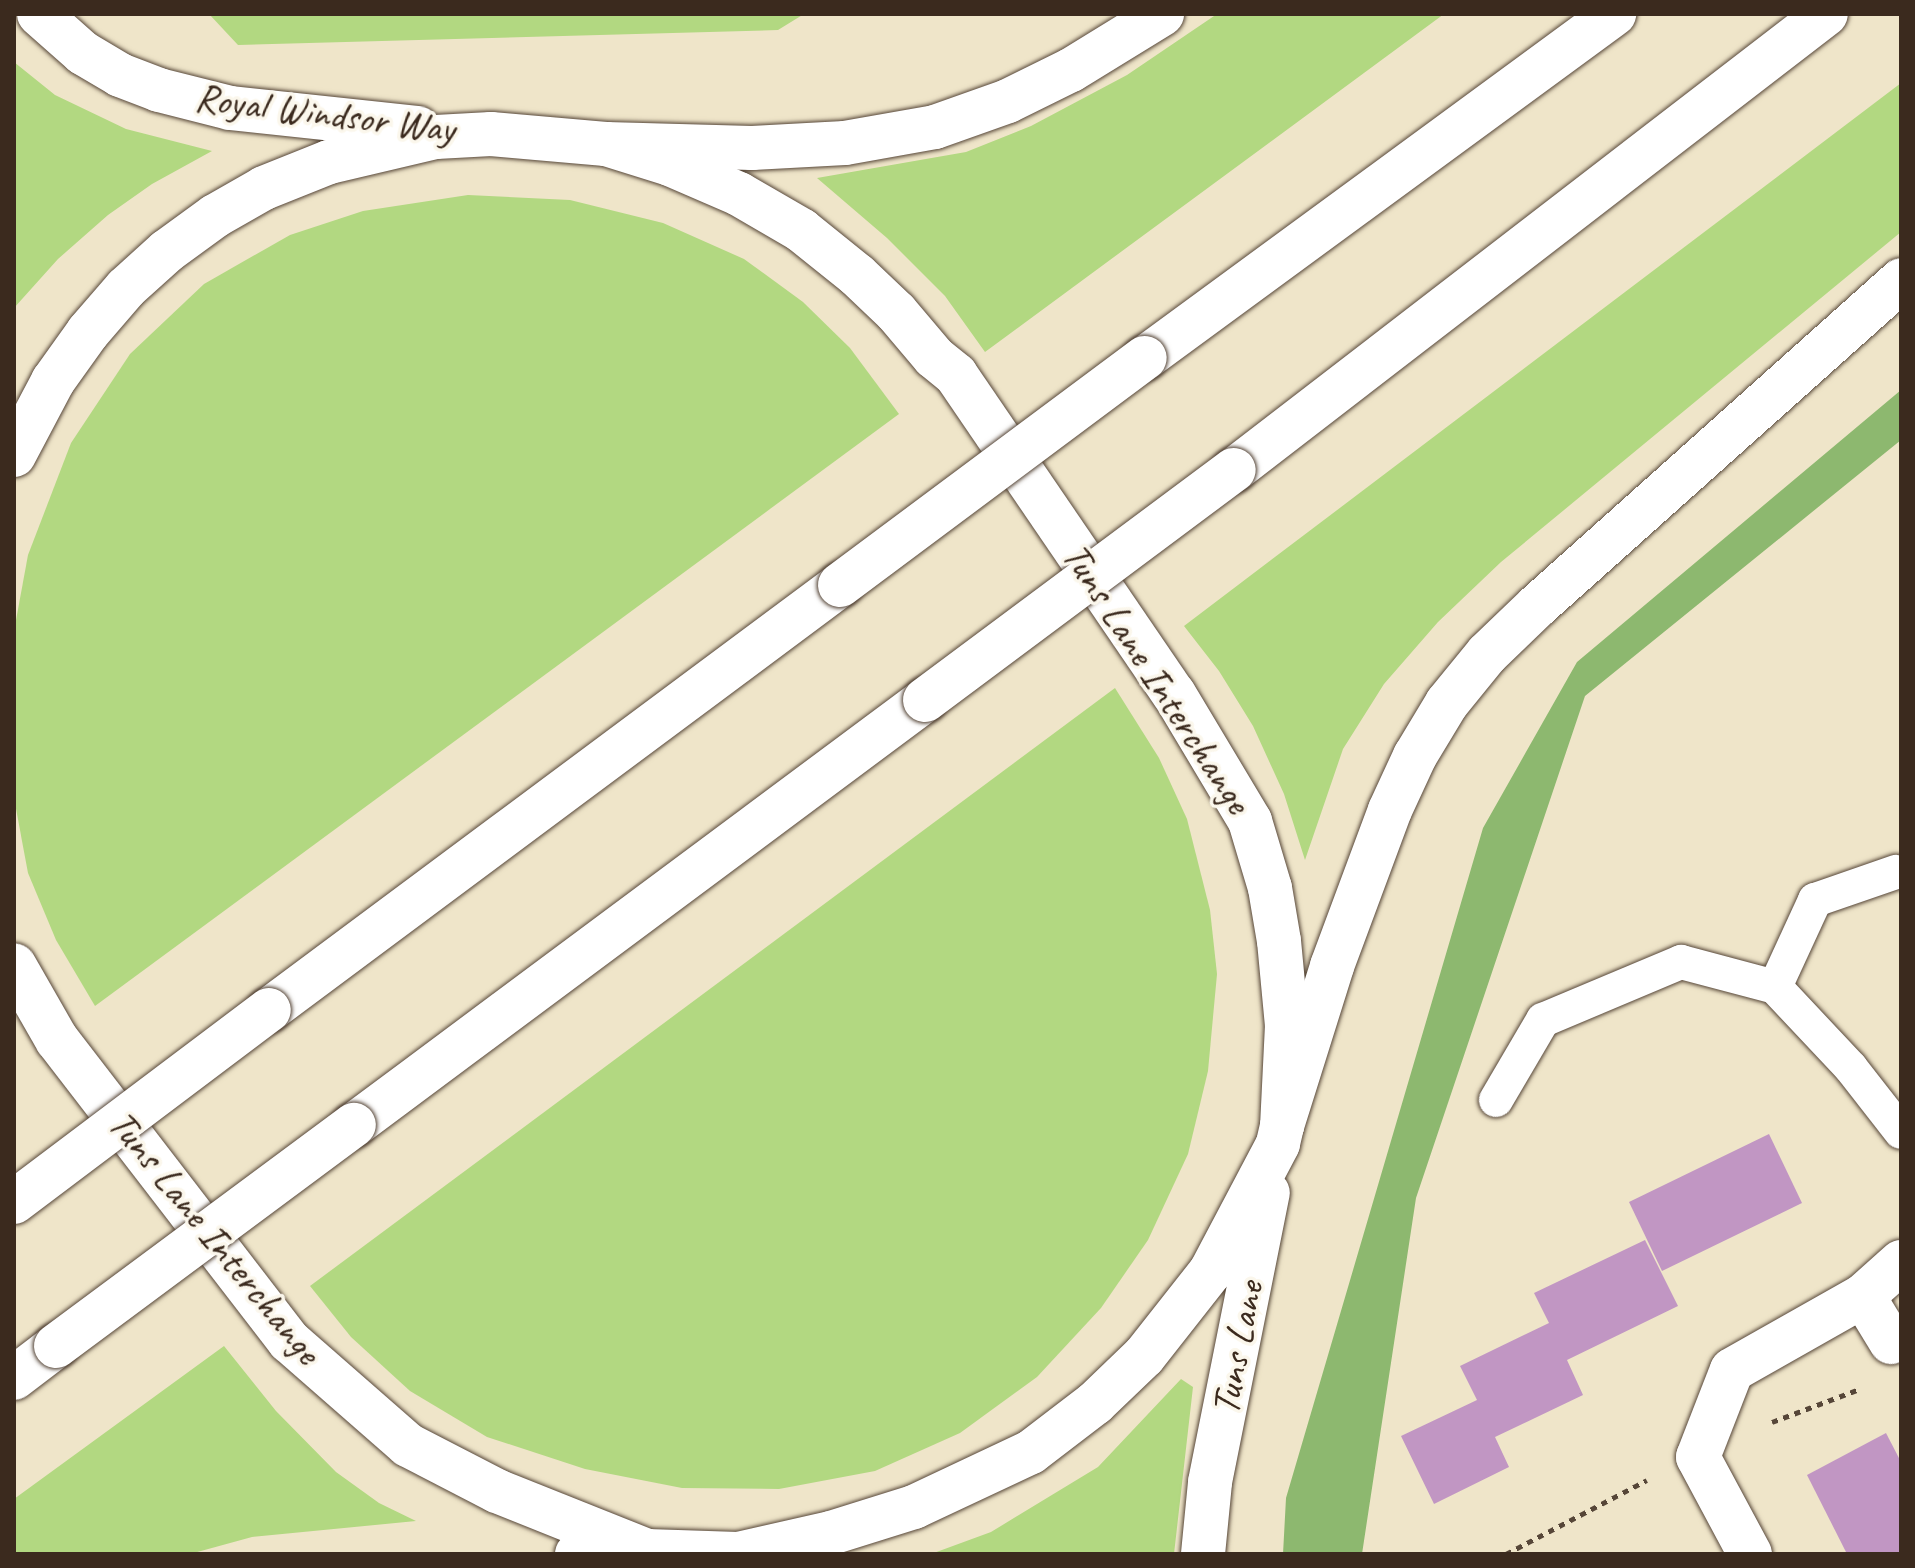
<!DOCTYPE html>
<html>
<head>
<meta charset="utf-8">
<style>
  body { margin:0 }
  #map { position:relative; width:1915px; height:1568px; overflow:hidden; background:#efe5c9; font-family:Caveat,sans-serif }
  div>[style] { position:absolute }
  .green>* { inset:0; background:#b2d881 }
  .forest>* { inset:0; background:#8db86f }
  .building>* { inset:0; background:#c196c3 }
  .path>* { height:5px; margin-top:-2.5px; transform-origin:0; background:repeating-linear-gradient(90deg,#564638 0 6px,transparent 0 12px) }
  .roads { filter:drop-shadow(0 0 2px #564638) drop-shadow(0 0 2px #564638) }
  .service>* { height:34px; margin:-17px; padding:0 17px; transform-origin:17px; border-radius:17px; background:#fff }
  .minor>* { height:44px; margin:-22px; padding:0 22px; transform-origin:22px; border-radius:22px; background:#fff }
  .primary>* { height:44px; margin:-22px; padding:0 22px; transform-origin:22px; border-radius:22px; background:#fff }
  .motorway>* { height:44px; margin:-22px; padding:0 22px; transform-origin:22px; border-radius:22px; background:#fff }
  .bridges { filter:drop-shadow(0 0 2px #564638) drop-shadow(0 0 2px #564638) }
  .motorway-bridge>* { height:44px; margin:-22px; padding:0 22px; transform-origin:22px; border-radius:22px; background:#fff }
  span { translate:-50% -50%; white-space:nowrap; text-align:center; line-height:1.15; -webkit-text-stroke:7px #fbf7ec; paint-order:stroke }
  .street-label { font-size:40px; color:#3b2a1e }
  .frame { position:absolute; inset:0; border:16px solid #3b2a1e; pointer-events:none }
</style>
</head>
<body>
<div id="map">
  <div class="green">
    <div style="clip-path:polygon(209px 14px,804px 14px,778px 30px,238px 45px)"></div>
    <div style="clip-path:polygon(1217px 14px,1444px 14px,985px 352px,945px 296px,887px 238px,817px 178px,966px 152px,1031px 126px,1127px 75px)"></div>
    <div style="clip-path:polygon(14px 62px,55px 95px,126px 129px,212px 151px,152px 184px,108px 215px,58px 259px,14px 308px)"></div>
    <div style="clip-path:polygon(1901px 83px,1901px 232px,1501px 562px,1438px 622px,1384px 684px,1343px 749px,1305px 860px,1284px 794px,1253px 726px,1219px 671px,1184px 626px)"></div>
    <div style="clip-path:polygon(468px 195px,570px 200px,663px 223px,744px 259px,803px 302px,850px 348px,899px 414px,95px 1006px,56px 940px,28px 873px,14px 798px,14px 631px,28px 555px,71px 443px,130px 354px,204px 284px,290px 235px,363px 211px)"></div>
    <div style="clip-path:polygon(1115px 688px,1159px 758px,1187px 819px,1210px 910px,1217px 974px,1208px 1071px,1188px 1154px,1148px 1240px,1101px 1308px,1037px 1377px,960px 1433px,875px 1471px,779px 1489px,682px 1488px,585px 1469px,487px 1437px,410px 1391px,351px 1337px,310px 1286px)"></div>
    <div style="clip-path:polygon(224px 1346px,276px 1411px,336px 1472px,379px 1503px,416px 1521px,252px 1537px,190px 1554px,14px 1554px,14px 1499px)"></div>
    <div style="clip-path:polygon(1181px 1379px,1193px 1387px,1174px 1554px,931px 1554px,991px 1532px,1098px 1467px)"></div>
  </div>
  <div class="forest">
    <div style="clip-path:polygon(1901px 390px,1901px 440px,1585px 696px,1416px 1198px,1362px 1554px,1283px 1554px,1286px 1498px,1483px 828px,1577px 662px)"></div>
  </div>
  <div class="building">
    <div style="clip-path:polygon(1769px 1134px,1802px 1203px,1662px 1271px,1629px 1202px)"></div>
    <div style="clip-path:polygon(1645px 1240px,1678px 1306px,1567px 1360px,1583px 1395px,1495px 1437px,1509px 1467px,1434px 1504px,1401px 1436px,1477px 1400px,1460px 1366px,1549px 1323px,1534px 1293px)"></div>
    <div style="clip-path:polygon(1886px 1433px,1901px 1462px,1901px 1554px,1847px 1554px,1807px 1475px)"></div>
  </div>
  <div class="path">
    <div style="left:1772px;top:1422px;width:94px;rotate:-20.6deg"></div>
    <div style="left:1506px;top:1554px;width:159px;rotate:-27.7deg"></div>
  </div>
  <div class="roads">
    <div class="service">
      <div style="left:1775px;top:987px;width:96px;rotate:-65.3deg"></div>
      <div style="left:1815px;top:900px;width:86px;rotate:-19.1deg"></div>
      <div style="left:1496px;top:1100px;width:93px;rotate:-59.6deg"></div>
      <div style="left:1543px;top:1020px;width:150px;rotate:-22.8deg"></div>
      <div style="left:1681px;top:962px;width:97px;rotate:14.9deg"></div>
      <div style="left:1775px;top:987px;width:111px;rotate:46.8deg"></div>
      <div style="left:1851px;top:1068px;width:81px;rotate:52deg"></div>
    </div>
    <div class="minor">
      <div style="left:1863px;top:1296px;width:54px;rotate:58.7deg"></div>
      <div style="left:1750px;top:1554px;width:110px;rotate:-118.2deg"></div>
      <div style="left:1698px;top:1457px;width:93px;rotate:-68.7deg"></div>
      <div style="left:1732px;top:1370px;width:150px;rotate:-29.5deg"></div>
      <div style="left:1863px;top:1296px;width:51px;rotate:-41.8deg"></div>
    </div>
    <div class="primary">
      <div style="left:39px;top:14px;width:59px;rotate:41.6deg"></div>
      <div style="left:83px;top:53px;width:43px;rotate:30.7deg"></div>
      <div style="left:120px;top:75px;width:42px;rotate:21deg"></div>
      <div style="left:159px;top:90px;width:73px;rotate:14.2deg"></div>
      <div style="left:230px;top:108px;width:189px;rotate:6.1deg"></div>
      <div style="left:14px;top:455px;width:84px;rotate:-62.2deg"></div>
      <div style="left:53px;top:381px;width:60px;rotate:-54.5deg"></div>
      <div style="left:88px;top:332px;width:58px;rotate:-49.2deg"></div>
      <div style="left:126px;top:288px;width:55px;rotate:-42.1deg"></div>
      <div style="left:167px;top:251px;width:59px;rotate:-36.1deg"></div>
      <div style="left:215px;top:216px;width:56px;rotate:-29.7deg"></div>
      <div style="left:264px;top:188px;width:70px;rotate:-21.8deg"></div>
      <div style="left:329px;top:162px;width:110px;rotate:-13.2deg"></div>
      <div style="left:436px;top:137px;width:55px;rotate:-3.1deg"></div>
      <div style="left:491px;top:134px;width:115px;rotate:5deg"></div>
      <div style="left:606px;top:144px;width:67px;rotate:17.4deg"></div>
      <div style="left:670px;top:164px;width:75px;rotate:23.5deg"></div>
      <div style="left:739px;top:194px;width:72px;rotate:30.1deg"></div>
      <div style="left:801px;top:230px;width:72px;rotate:38.8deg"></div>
      <div style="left:857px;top:275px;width:54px;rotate:43.5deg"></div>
      <div style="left:896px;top:312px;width:59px;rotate:49.8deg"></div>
      <div style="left:934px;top:357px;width:28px;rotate:39deg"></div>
      <div style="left:956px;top:375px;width:386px;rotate:55.7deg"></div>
      <div style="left:1174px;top:694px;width:148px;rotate:59.1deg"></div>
      <div style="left:1250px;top:821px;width:70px;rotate:73.4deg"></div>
      <div style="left:1270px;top:888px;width:54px;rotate:80.4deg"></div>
      <div style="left:1279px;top:941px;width:84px;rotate:84.6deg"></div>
      <div style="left:1287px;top:1025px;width:101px;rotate:92.8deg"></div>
      <div style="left:1282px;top:1126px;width:18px;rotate:103deg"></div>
      <div style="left:1278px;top:1144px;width:144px;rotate:117.8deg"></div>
      <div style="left:1211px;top:1271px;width:108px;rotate:128.2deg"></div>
      <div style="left:1144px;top:1356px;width:68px;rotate:136.2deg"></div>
      <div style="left:1095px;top:1403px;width:81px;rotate:142.6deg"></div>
      <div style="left:1031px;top:1452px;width:129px;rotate:154.8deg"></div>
      <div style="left:914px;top:1507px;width:87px;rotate:162.6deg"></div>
      <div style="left:831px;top:1533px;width:95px;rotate:167.3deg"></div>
      <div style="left:738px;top:1554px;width:91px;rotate:-178.1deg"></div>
      <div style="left:647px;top:1551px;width:162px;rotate:-158.2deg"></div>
      <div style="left:497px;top:1491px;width:100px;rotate:-152.7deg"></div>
      <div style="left:408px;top:1445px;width:158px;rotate:-138.8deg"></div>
      <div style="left:289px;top:1341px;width:380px;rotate:-127.6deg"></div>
      <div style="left:57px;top:1040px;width:86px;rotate:-119.8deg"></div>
      <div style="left:1203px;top:1554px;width:72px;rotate:-84.4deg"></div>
      <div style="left:1210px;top:1482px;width:295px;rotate:-78.7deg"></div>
    </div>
    <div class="motorway">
      <div style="left:606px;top:144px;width:146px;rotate:1.6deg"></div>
      <div style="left:752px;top:148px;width:93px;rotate:-3.1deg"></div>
      <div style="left:845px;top:143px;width:91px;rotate:-10.1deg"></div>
      <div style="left:935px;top:127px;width:77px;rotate:-19.6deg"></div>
      <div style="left:1008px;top:101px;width:70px;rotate:-26.2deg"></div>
      <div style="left:1071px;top:70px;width:107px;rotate:-31.6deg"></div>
      <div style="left:1145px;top:358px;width:582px;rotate:-36.26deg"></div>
      <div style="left:1234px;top:470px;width:747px;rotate:-37.61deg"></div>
      <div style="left:269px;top:1010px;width:712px;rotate:-36.66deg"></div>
      <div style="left:354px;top:1125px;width:712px;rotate:-36.66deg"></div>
      <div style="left:1282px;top:1126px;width:168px;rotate:-72.6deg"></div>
      <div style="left:1332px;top:966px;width:166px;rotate:-69.6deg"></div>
      <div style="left:1390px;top:810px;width:60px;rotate:-65.2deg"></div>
      <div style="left:1415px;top:756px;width:62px;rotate:-58.9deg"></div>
      <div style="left:1447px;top:703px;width:63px;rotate:-50.8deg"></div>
      <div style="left:1487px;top:654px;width:69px;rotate:-43.8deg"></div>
      <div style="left:1537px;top:606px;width:489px;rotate:-41.8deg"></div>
      <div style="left:14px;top:1378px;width:53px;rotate:-37.3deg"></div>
      <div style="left:577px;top:1554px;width:70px;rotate:-2.5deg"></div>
    </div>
  </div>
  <div class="bridges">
    <div class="motorway-bridge">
      <div style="left:840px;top:585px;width:380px;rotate:-36.7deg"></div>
      <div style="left:925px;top:700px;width:385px;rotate:-36.7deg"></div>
      <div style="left:14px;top:1202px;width:319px;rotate:-37deg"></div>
      <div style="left:56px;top:1346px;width:371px;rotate:-36.6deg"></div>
    </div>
  </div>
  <div class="street-label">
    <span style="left:325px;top:113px;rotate:7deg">Royal Windsor Way</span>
    <span style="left:1157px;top:678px;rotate:57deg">Tuns Lane Interchange</span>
    <span style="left:215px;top:1237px;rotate:51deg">Tuns Lane Interchange</span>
    <span style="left:1237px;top:1348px;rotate:-79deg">Tuns Lane</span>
  </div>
  <div class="frame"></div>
</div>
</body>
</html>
